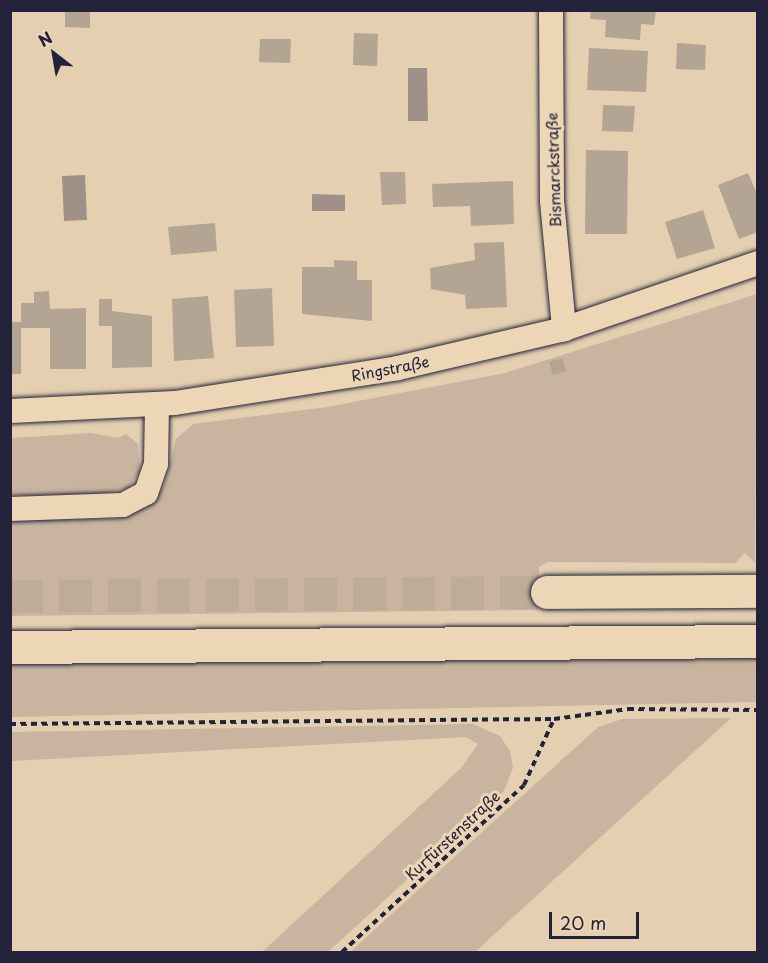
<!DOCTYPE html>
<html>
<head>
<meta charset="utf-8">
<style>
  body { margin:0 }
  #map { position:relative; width:768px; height:963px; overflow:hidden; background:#e5cfb1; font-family:"Playpen Sans",sans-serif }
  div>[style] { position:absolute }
  .green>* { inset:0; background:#c9b59f }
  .water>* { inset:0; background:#9f9187 }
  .building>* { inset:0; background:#b4a493 }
  .trunk-tunnel>* { height:33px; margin-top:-16.5px; transform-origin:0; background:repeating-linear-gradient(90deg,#beac99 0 33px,transparent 0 49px) }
  .path>* { height:4px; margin-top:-2px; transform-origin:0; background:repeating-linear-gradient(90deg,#22223b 0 6px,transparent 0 10.5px) }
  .roads { filter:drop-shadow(0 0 2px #22223b) drop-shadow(0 0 2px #22223b) }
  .minor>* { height:24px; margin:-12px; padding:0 12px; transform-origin:12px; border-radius:12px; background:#edd6b6 }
  .trunk>* { height:33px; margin:-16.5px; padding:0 16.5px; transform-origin:16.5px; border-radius:16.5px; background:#edd6b6 }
  span { translate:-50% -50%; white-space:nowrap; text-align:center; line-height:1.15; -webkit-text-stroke:6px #edd6b6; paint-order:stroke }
  .street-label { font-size:15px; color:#22223b }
  .frame { position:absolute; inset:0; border:12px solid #22223b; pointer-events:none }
  .north { position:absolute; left:24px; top:24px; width:60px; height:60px; -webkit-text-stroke:4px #edd6b6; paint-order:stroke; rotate:329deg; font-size:16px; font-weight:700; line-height:24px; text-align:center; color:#22223b }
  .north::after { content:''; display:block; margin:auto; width:21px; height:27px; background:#22223b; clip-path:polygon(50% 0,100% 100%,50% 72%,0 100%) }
  .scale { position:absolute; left:549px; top:912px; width:90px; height:27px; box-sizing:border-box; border:3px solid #22223b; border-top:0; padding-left:8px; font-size:18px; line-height:21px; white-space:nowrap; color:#22223b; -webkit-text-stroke:4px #edd6b6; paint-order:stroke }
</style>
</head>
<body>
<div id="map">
  <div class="green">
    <div style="clip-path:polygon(757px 294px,755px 563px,745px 553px,735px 563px,547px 562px,539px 567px,538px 610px,11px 616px,10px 520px,115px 519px,148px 507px,164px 486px,176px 439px,193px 424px,327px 407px,505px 373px)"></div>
    <div style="clip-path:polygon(91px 433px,118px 438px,126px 434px,138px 444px,140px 471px,128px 488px,90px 496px,11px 495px,11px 438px)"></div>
    <div style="clip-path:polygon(757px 658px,757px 702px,11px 717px,10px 663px)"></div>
    <div style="clip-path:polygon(731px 718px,475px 952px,350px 952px,598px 727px,622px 719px)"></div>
    <div style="clip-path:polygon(473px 724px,500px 736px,510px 751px,513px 768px,504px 791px,328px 952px,262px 952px,462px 767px,478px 744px,466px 737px,11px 761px,11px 732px)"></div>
  </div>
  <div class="water">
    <div style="clip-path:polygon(408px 68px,427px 68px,428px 121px,408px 121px)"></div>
    <div style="clip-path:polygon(85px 175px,87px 220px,64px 221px,62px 176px)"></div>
    <div style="clip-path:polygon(312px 194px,345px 195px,345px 211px,312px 211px)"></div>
  </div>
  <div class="building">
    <div style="clip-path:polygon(65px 10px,90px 10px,90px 28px,65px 27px)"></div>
    <div style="clip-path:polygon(591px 10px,656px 10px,654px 25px,641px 24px,640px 40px,605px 37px,606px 20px,590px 19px)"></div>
    <div style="clip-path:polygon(354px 33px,378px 34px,377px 66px,353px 65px)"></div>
    <div style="clip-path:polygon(260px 39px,291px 39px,290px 63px,259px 62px)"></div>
    <div style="clip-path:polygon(677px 43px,706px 45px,705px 70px,676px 69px)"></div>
    <div style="clip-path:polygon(589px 48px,648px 51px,646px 92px,587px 90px)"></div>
    <div style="clip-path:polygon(603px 105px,635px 106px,633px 132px,602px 131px)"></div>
    <div style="clip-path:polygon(586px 150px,628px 151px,627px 234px,585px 234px)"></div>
    <div style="clip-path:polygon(380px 172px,405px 172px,406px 204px,382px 205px)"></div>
    <div style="clip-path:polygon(748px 173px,758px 196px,758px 232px,739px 239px,718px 185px)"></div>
    <div style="clip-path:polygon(513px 181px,514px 224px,471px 226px,470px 206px,433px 207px,432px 184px)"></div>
    <div style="clip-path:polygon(703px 210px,715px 248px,677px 259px,665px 222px)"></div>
    <div style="clip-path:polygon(215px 223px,217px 251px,171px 255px,168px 227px)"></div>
    <div style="clip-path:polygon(504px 242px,507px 307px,466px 309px,465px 295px,431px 289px,430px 268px,475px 260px,474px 243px)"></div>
    <div style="clip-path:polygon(334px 260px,357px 261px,357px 280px,372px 280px,372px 321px,302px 314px,302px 267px,334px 267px)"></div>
    <div style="clip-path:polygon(272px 288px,274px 346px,236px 347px,234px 290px)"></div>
    <div style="clip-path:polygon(49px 291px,50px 309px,86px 308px,86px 369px,50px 369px,50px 328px,21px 328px,21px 374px,10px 374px,10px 322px,21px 322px,21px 303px,34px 303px,34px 292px)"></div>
    <div style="clip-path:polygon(208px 296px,214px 358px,174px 361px,172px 299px)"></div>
    <div style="clip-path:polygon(99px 299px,112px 299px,112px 311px,152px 316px,152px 367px,112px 368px,112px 326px,99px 326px)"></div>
    <div style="clip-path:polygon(562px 358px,566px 371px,553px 375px,549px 362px)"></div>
  </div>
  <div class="trunk-tunnel">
    <div style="left:10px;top:596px;width:537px;rotate:-0.43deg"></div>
  </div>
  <div class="path">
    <div style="left:10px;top:724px;width:544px;rotate:-0.53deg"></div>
    <div style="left:554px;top:719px;width:75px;rotate:-7.7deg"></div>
    <div style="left:628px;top:709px;width:130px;rotate:0.4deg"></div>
    <div style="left:342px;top:952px;width:247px;rotate:-42.5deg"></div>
    <div style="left:524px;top:785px;width:72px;rotate:-65.6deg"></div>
  </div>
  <div class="roads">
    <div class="minor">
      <div style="left:551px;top:10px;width:191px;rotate:89.7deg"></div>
      <div style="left:552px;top:201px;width:129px;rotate:84.6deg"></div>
      <div style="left:10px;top:411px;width:165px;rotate:-2.8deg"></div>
      <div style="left:175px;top:403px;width:226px;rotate:-8.9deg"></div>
      <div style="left:398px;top:368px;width:171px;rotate:-13.2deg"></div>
      <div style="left:564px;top:329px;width:205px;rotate:-18.8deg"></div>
      <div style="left:10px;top:509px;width:113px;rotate:-2deg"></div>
      <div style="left:123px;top:505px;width:26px;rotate:-28deg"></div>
      <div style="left:146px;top:493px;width:31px;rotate:-71deg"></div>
      <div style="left:156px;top:464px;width:60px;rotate:-89deg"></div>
    </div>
    <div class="trunk">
      <div style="left:547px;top:592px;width:211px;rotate:-0.3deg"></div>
      <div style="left:10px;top:647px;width:748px;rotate:-0.46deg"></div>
    </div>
  </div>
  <div class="street-label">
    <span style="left:553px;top:170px;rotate:-92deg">Bismarckstraße</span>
    <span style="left:390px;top:368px;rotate:-11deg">Ringstraße</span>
    <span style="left:452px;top:835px;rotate:-43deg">Kurfürstenstraße</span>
  </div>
  <div class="frame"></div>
  <div class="north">N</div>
  <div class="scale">20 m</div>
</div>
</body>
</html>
